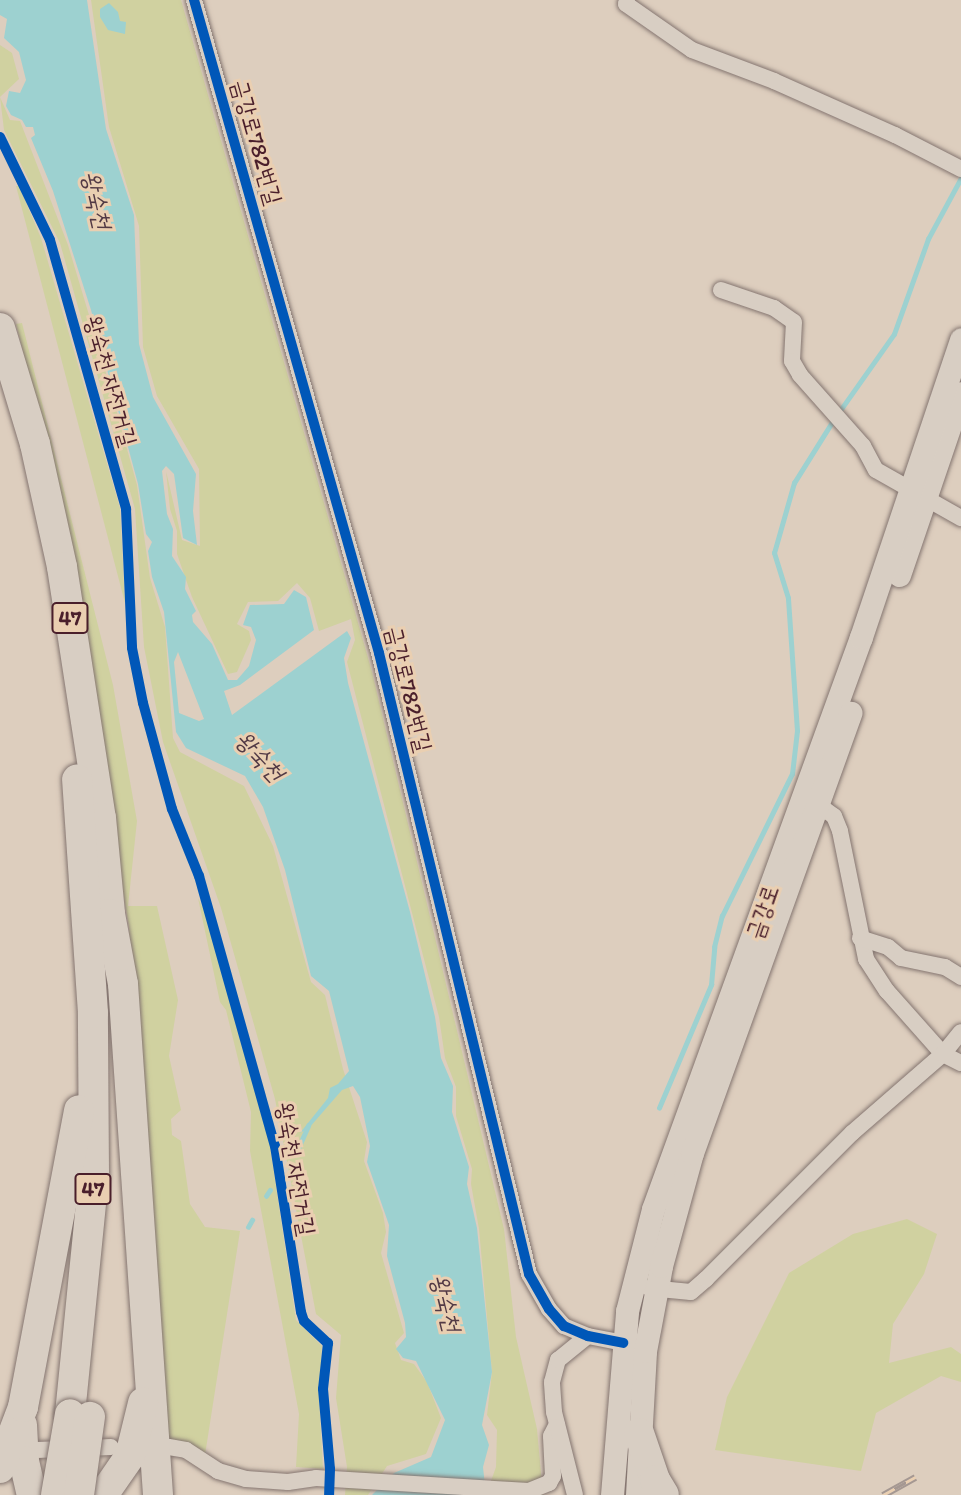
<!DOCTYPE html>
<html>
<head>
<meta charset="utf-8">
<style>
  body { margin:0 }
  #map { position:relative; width:961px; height:1495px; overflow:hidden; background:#ddcebe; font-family:Itim,"Poor Story",sans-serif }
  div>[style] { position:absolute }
  .green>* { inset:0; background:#d0d1a0 }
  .water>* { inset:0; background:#9dd1d0 }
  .stream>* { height:4.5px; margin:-2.25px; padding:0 2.25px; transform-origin:2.25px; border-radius:2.25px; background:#9dd1d0 }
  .roads { filter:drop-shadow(0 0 2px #847570) drop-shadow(0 0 2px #847570) }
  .street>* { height:16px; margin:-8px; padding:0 8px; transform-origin:8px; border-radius:8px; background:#d8cec3 }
  .secondary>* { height:23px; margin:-11.5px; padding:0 11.5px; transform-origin:11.5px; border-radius:11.5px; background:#d8cec3 }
  .highway>* { height:30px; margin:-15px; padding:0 15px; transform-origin:15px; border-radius:15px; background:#d8cec3 }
  .rail>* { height:7px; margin-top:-3.5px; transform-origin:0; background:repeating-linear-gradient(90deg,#eacfb1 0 13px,#a59892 0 26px); box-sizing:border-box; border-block:2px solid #a59892 }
  .bridges { filter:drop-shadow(0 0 2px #847570) drop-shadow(0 0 2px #847570) }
  .highway-bridge>* { height:30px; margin:-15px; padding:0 15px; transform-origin:15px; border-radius:15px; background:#d8cec3 }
  .cycleway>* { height:10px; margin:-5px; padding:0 5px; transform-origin:5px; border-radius:5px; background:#0057b8 }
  span { translate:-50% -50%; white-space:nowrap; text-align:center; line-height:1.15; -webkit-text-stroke:6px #eacfb1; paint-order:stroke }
  .shield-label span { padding:2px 5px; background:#eacfb1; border:2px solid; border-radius:5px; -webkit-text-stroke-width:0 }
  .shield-label { font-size:21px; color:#4a1f2b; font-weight:700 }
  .street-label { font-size:23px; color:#4a1f2b }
  .water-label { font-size:24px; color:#523a45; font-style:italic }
</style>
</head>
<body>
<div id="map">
  <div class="green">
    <div style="clip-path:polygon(91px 0,181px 0,372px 672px,504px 1229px,516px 1337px,537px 1429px,543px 1495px,486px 1495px,496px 1467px,497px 1430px,487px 1415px,492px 1372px,479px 1229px,471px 1184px,472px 1169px,456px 1116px,456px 1087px,445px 1058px,439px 1017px,347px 662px,355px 640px,351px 619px,319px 631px,310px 598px,297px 583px,278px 601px,248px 602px,237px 624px,249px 631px,251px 640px,237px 672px,228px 674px,192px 597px,177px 554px,177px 531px,170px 509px,166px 471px,182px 540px,200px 546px,199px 469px,157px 396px,143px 347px,139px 226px,109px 127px)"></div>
    <div style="clip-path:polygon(0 45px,12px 53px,19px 79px,0 97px)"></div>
    <div style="clip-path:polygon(0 97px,10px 120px,20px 121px,68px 245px,101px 355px,137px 485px,150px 578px,165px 627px,173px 738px,180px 752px,244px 786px,273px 846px,311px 982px,325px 995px,343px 1069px,367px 1142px,364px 1161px,383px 1213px,386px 1232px,381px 1253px,404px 1333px,395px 1343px,401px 1360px,414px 1364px,427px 1382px,441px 1418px,426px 1454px,387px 1466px,368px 1495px,345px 1495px,347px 1467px,336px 1398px,341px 1335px,316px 1314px,275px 1099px,221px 908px,163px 742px,144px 647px,135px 509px,60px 243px,4px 130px)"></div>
    <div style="clip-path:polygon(16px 186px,19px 186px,41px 238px,120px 508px,125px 603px)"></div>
    <div style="clip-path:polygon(22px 323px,113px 685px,137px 821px,128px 906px,157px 906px,178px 1000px,169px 1056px,181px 1110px,171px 1119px,172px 1135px,181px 1141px,190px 1204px,205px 1227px,240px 1231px,205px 1455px,181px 1441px,161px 1440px,129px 927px,45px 438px,16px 324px)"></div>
    <div style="clip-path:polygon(198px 898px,208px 918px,269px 1139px,296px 1320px,322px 1346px,319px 1397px,323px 1469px,296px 1467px,299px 1414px,250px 1151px,251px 1112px,226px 1010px,220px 1002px)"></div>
    <div style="clip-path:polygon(907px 1219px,937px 1234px,924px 1274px,893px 1324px,889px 1363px,951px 1347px,961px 1354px,961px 1382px,941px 1376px,876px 1413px,861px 1471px,715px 1450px,727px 1397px,789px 1273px,853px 1234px)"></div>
  </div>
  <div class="water">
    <div style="clip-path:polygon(evenodd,0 0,87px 0,106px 129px,134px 215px,139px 344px,153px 397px,196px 474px,193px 511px,197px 545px,183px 538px,174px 474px,166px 466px,162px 471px,167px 514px,173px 529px,172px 556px,186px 577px,185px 589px,196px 611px,192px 615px,193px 622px,212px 644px,228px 680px,237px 680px,249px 666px,256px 640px,251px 627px,243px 625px,250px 605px,284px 604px,294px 590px,306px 597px,314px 630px,240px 685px,224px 691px,232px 715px,347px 631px,351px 638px,344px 658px,348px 683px,410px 912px,435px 1017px,441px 1058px,453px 1086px,452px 1112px,469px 1167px,467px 1184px,477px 1228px,492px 1372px,482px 1425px,489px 1445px,483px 1467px,486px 1495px,372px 1495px,394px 1473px,431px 1457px,445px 1420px,416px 1361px,403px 1358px,396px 1349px,406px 1337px,405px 1323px,387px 1256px,389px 1225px,367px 1162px,370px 1146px,360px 1097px,353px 1086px,342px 1090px,309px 1128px,300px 1133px,328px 1098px,330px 1088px,338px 1084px,349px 1071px,329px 991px,311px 976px,285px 870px,263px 807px,245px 776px,186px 748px,176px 732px,164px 612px,152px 577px,148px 551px,152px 542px,146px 534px,138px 484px,91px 310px,53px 191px,31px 138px,35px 135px,33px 127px,26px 127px,22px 120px,11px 115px,6px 106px,9px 91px,20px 93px,26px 80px,19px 52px,4px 38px,7px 19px,0 15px,0 0,178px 652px,204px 719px,199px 721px,179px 713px,174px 662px,178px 652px)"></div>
    <div style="clip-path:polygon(109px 3px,118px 12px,120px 21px,126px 22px,125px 34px,108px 30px,100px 17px,100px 9px)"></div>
  </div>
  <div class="stream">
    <div style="left:839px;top:412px;width:95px;rotate:-54.8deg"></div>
    <div style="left:894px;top:334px;width:101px;rotate:-70.3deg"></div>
    <div style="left:928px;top:239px;width:69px;rotate:-61.6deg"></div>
    <div style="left:659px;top:1108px;width:134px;rotate:-67.1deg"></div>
    <div style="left:711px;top:985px;width:38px;rotate:-85deg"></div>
    <div style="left:714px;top:947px;width:32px;rotate:-76deg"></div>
    <div style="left:722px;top:916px;width:158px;rotate:-63.8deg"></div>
    <div style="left:792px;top:774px;width:43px;rotate:-83.4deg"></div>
    <div style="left:797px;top:731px;width:133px;rotate:-93.9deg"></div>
    <div style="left:788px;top:598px;width:47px;rotate:-107.3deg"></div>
    <div style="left:774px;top:553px;width:73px;rotate:-74.1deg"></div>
    <div style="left:794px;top:483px;width:75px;rotate:-58deg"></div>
    <div style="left:296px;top:1153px;width:30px;rotate:-66deg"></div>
    <div style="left:266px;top:1196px;width:7px;rotate:-56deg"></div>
    <div style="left:248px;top:1227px;width:8px;rotate:-60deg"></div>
  </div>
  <div class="roads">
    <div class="street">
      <div style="left:194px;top:0;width:679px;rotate:74.18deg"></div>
      <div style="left:379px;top:653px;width:639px;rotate:76.42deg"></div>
      <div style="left:529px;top:1274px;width:40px;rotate:60.3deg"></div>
      <div style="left:549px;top:1309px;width:23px;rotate:49deg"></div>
      <div style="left:564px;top:1326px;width:26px;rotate:23deg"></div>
      <div style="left:588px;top:1336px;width:36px;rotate:11deg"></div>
      <div style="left:627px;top:0;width:4px;rotate:104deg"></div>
      <div style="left:626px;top:4px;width:80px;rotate:34.9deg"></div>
      <div style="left:692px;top:50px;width:88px;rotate:20.7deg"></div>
      <div style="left:774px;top:81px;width:133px;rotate:24.1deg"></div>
      <div style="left:895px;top:135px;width:74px;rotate:27.3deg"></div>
      <div style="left:721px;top:290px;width:56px;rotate:18.8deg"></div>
      <div style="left:774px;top:308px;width:24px;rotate:35deg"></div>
      <div style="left:794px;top:322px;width:39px;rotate:93deg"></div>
      <div style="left:792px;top:361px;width:16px;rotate:60deg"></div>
      <div style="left:800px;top:375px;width:95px;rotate:48.4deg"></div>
      <div style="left:863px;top:446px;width:27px;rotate:62deg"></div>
      <div style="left:876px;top:470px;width:98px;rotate:29.5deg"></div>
      <div style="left:809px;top:798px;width:31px;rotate:36deg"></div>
      <div style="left:834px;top:816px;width:16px;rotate:68deg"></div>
      <div style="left:840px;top:831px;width:131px;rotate:78.5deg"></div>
      <div style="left:866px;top:959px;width:38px;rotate:57deg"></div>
      <div style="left:887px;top:991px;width:84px;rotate:48.4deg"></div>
      <div style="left:943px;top:1054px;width:20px;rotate:27deg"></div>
      <div style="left:860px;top:938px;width:29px;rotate:18deg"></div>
      <div style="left:888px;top:947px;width:17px;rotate:40deg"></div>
      <div style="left:901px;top:958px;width:45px;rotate:11.6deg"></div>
      <div style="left:945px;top:967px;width:19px;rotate:32deg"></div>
      <div style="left:649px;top:1288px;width:42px;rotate:5.4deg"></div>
      <div style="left:691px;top:1292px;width:20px;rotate:-41deg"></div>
      <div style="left:706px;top:1279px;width:206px;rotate:-45deg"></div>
      <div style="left:852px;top:1133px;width:121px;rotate:-41deg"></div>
      <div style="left:943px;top:1054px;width:28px;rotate:-51deg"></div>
      <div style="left:169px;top:1447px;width:17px;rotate:10deg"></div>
      <div style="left:186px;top:1450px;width:38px;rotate:33deg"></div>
      <div style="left:218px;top:1471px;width:29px;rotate:16deg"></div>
      <div style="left:246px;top:1479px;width:42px;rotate:4.1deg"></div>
      <div style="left:288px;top:1482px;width:28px;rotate:-8deg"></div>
      <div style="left:316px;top:1478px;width:213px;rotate:3.5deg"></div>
      <div style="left:529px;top:1491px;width:22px;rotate:-22deg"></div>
      <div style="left:549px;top:1483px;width:8px;rotate:-60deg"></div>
      <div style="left:553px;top:1476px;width:40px;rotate:-92.9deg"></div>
      <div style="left:551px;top:1436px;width:13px;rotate:-63deg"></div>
      <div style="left:37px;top:1450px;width:74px;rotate:-2.3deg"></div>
      <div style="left:575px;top:1495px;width:86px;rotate:-104.2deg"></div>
      <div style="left:554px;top:1412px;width:30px;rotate:-94deg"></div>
      <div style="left:552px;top:1382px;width:23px;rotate:-75deg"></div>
      <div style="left:558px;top:1360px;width:38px;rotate:-39deg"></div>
    </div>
    <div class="secondary">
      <div style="left:899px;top:575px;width:192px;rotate:-71.2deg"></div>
      <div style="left:612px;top:1495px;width:185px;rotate:-85.3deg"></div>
      <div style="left:627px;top:1311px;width:105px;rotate:-75.7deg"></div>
      <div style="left:653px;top:1209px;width:609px;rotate:-70.02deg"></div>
      <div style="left:861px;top:637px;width:314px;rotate:-71.4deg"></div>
      <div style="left:637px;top:1495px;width:144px;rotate:-86.8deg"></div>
      <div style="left:645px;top:1351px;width:86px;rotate:-79.3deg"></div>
      <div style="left:661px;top:1266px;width:117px;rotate:-74.7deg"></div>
      <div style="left:692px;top:1153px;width:468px;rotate:-70.2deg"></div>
    </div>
    <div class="highway">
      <div style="left:0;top:328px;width:121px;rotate:73.2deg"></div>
      <div style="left:35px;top:444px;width:126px;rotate:77.6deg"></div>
      <div style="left:62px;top:567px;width:254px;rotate:81.2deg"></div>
      <div style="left:101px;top:818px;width:96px;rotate:84.6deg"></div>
      <div style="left:110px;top:914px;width:71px;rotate:79.5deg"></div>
      <div style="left:123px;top:984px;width:512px;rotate:86.08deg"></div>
      <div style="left:70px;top:1414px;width:242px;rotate:-84.3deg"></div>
      <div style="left:94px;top:1173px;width:160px;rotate:-90.4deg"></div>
      <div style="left:93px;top:1013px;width:234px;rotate:-93.9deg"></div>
      <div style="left:22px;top:1425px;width:36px;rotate:87deg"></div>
      <div style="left:24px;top:1461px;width:35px;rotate:77deg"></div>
      <div style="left:639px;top:1433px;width:50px;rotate:71.2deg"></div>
      <div style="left:655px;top:1480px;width:17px;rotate:59deg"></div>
      <div style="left:0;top:1468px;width:65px;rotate:-69.3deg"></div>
      <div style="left:23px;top:1407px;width:302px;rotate:-79.3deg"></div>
      <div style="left:103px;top:1495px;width:47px;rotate:-55.3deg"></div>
      <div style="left:130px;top:1456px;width:55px;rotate:-76.2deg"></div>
    </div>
  </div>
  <div class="rail">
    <div style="left:883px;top:1495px;width:37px;rotate:-29deg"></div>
  </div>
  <div class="bridges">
    <div class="highway-bridge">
      <div style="left:56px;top:1495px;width:82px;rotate:-80.2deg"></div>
      <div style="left:79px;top:1495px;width:79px;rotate:-82deg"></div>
    </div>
  </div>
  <div class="cycleway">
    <div style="left:194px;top:0;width:679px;rotate:74.18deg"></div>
    <div style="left:379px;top:653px;width:639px;rotate:76.42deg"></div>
    <div style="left:529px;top:1274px;width:40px;rotate:60.3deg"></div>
    <div style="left:549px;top:1309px;width:23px;rotate:49deg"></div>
    <div style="left:564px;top:1326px;width:26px;rotate:23deg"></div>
    <div style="left:588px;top:1336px;width:36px;rotate:11deg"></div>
    <div style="left:0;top:137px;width:114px;rotate:64.1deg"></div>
    <div style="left:50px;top:240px;width:280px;rotate:74.2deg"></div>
    <div style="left:126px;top:509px;width:139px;rotate:87.5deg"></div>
    <div style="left:132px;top:648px;width:56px;rotate:78.7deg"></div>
    <div style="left:143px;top:703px;width:110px;rotate:74.7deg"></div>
    <div style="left:172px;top:809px;width:72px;rotate:68.1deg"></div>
    <div style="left:199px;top:876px;width:280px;rotate:74.3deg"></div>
    <div style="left:275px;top:1146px;width:168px;rotate:81.1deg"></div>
    <div style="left:301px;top:1312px;width:9px;rotate:72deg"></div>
    <div style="left:304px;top:1321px;width:33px;rotate:43deg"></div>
    <div style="left:328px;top:1343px;width:46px;rotate:96.2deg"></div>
    <div style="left:323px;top:1389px;width:80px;rotate:85deg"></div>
    <div style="left:330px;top:1469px;width:26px;rotate:92deg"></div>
  </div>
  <div class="shield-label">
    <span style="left:70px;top:618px">47</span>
    <span style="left:93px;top:1189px">47</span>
  </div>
  <div class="street-label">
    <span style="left:257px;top:142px;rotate:74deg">금강로782번길</span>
    <span style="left:111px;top:381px;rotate:74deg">왕숙천 자전거길</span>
    <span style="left:409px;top:689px;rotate:76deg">금강로782번길</span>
    <span style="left:762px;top:912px;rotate:-71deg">금강로</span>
    <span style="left:296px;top:1169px;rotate:80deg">왕숙천 자전거길</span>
  </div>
  <div class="water-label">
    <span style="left:97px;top:200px;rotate:77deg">왕숙천</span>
    <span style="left:260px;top:756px;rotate:47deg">왕숙천</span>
    <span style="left:446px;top:1303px;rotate:76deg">왕숙천</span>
  </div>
</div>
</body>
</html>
